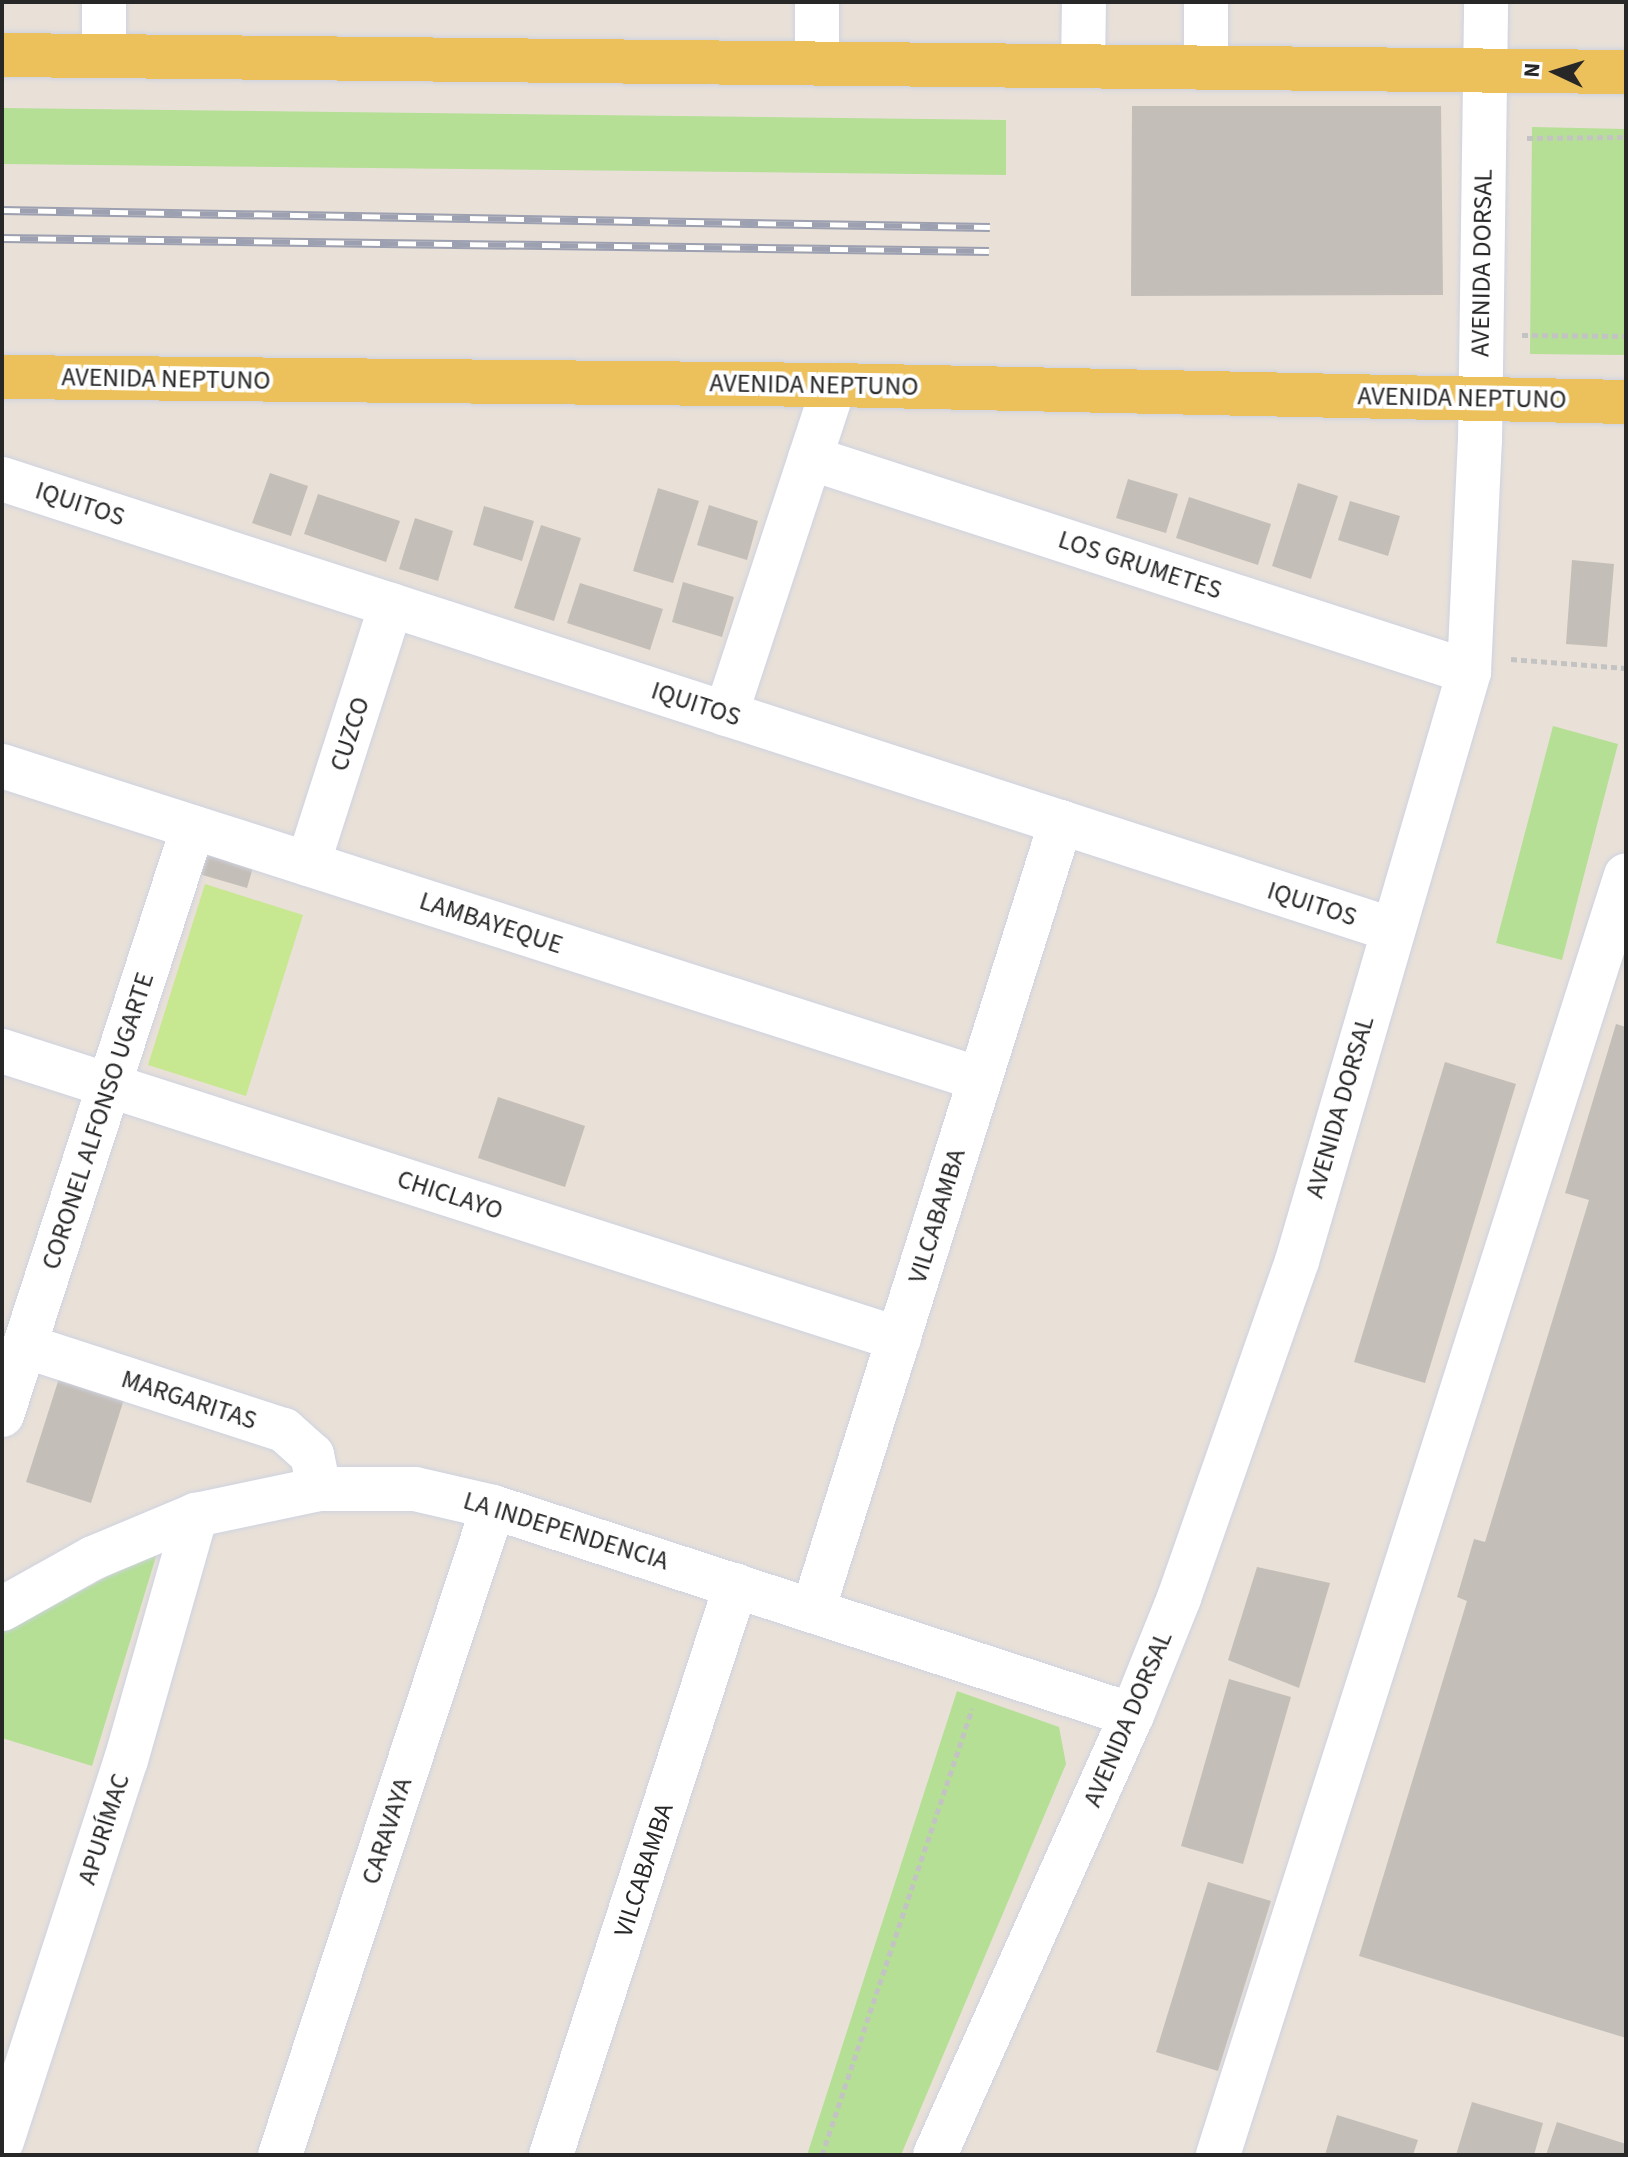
<!DOCTYPE html>
<html>
<head>
<meta charset="utf-8">
<style>
  body { margin:0 }
  #map { position:relative; width:1628px; height:2157px; overflow:hidden; background:#e9e1d8; font-family:"Source Sans 3",sans-serif }
  div>[style] { position:absolute }
  .green>* { inset:0; background:#b4df95 }
  .pitch>* { inset:0; background:#c8e791 }
  .building>* { inset:0; background:#c4beb8 }
  .path>* { height:5px; margin-top:-2.5px; transform-origin:0; background:repeating-linear-gradient(90deg,#c3c3c3 0 6px,transparent 0 10px) }
  .roads { filter:drop-shadow(0 0 2px #ced2e0) drop-shadow(0 0 2px #ced2e0) }
  .minor>* { height:44px; margin:-22px; padding:0 22px; transform-origin:22px; border-radius:22px; background:#fff }
  .major>* { height:44px; margin:-22px; padding:0 22px; transform-origin:22px; border-radius:22px; background:#ecc05b }
  .rail>* { height:9px; margin-top:-4.5px; transform-origin:0; background:repeating-linear-gradient(90deg,#fff 0 18px,#9ca0b1 0 36px); box-sizing:border-box; border-block:2px solid #9ca0b1 }
  span { translate:-50% -50%; white-space:nowrap; text-align:center; line-height:1.15; -webkit-text-stroke:8px #fff; paint-order:stroke }
  .street-label { font-size:26px; color:#272727 }
  .frame { position:absolute; inset:0; border:4px solid #272727; pointer-events:none }
  .north { position:absolute; left:1516px; top:32px; width:80px; height:80px; -webkit-text-stroke:6px #fff; paint-order:stroke; rotate:274deg; font-size:22px; font-weight:700; line-height:32px; text-align:center; color:#272727 }
  .north::after { content:''; display:block; margin:auto; width:28px; height:36px; background:#272727; clip-path:polygon(50% 0,100% 100%,50% 72%,0 100%) }
</style>
</head>
<body>
<div id="map">
  <div class="green">
    <div style="clip-path:polygon(2px 108px,1006px 120px,1006px 175px,2px 164px)"></div>
    <div style="clip-path:polygon(1532px 127px,1626px 129px,1626px 355px,1530px 354px)"></div>
    <div style="clip-path:polygon(1553px 726px,1618px 744px,1562px 960px,1496px 943px)"></div>
    <div style="clip-path:polygon(158px 1550px,92px 1766px,2px 1738px,2px 1632px)"></div>
    <div style="clip-path:polygon(957px 1691px,1059px 1727px,1066px 1764px,901px 2155px,807px 2155px)"></div>
  </div>
  <div class="pitch">
    <div style="clip-path:polygon(205px 884px,303px 915px,246px 1096px,148px 1065px)"></div>
  </div>
  <div class="building">
    <div style="clip-path:polygon(1132px 106px,1441px 106px,1443px 295px,1131px 296px)"></div>
    <div style="clip-path:polygon(270px 473px,308px 486px,291px 536px,252px 523px)"></div>
    <div style="clip-path:polygon(1128px 479px,1178px 494px,1166px 533px,1116px 518px)"></div>
    <div style="clip-path:polygon(1298px 483px,1338px 496px,1311px 579px,1272px 566px)"></div>
    <div style="clip-path:polygon(658px 488px,699px 501px,673px 583px,633px 571px)"></div>
    <div style="clip-path:polygon(318px 494px,400px 521px,386px 562px,304px 534px)"></div>
    <div style="clip-path:polygon(1189px 497px,1271px 524px,1258px 565px,1176px 538px)"></div>
    <div style="clip-path:polygon(1350px 501px,1400px 516px,1388px 556px,1338px 540px)"></div>
    <div style="clip-path:polygon(709px 505px,758px 521px,747px 560px,697px 545px)"></div>
    <div style="clip-path:polygon(484px 506px,534px 521px,522px 561px,473px 545px)"></div>
    <div style="clip-path:polygon(415px 518px,453px 531px,438px 581px,399px 569px)"></div>
    <div style="clip-path:polygon(541px 525px,581px 538px,554px 621px,514px 608px)"></div>
    <div style="clip-path:polygon(1572px 560px,1614px 564px,1607px 647px,1566px 644px)"></div>
    <div style="clip-path:polygon(683px 582px,734px 597px,722px 637px,672px 622px)"></div>
    <div style="clip-path:polygon(580px 583px,663px 609px,650px 650px,567px 623px)"></div>
    <div style="clip-path:polygon(205px 850px,254px 864px,247px 888px,199px 874px)"></div>
    <div style="clip-path:polygon(1616px 1024px,1626px 1027px,1626px 2038px,1359px 1956px,1467px 1601px,1457px 1597px,1474px 1539px,1485px 1542px,1589px 1200px,1565px 1193px)"></div>
    <div style="clip-path:polygon(1445px 1062px,1516px 1084px,1425px 1383px,1354px 1362px)"></div>
    <div style="clip-path:polygon(498px 1097px,585px 1126px,565px 1187px,478px 1158px)"></div>
    <div style="clip-path:polygon(61px 1372px,126px 1393px,91px 1503px,26px 1482px)"></div>
    <div style="clip-path:polygon(1257px 1567px,1330px 1583px,1299px 1688px,1228px 1660px)"></div>
    <div style="clip-path:polygon(1229px 1679px,1291px 1697px,1243px 1864px,1181px 1846px)"></div>
    <div style="clip-path:polygon(1208px 1882px,1271px 1901px,1218px 2071px,1156px 2052px)"></div>
    <div style="clip-path:polygon(1472px 2102px,1543px 2123px,1534px 2155px,1456px 2155px)"></div>
    <div style="clip-path:polygon(1337px 2115px,1418px 2140px,1413px 2155px,1325px 2155px)"></div>
    <div style="clip-path:polygon(1557px 2122px,1626px 2144px,1626px 2155px,1546px 2155px)"></div>
  </div>
  <div class="path">
    <div style="left:1527px;top:138px;width:99px;rotate:-0.6deg"></div>
    <div style="left:1522px;top:335px;width:104px;rotate:0.6deg"></div>
    <div style="left:1511px;top:659px;width:115px;rotate:4.5deg"></div>
    <div style="left:822px;top:2155px;width:471px;rotate:-71.4deg"></div>
  </div>
  <div class="roads">
    <div class="minor">
      <div style="left:104px;top:56px;width:54px;rotate:-90deg"></div>
      <div style="left:817px;top:63px;width:61px;rotate:-90deg"></div>
      <div style="left:1083px;top:66px;width:64px;rotate:-89.1deg"></div>
      <div style="left:1206px;top:67px;width:65px;rotate:-90deg"></div>
      <div style="left:810px;top:458px;width:693px;rotate:17.99deg"></div>
      <div style="left:2px;top:479px;width:1459px;rotate:17.96deg"></div>
      <div style="left:726px;top:714px;width:346px;rotate:-71.8deg"></div>
      <div style="left:2px;top:766px;width:1027px;rotate:17.75deg"></div>
      <div style="left:308px;top:864px;width:272px;rotate:-72.2deg"></div>
      <div style="left:2px;top:1051px;width:942px;rotate:17.8deg"></div>
      <div style="left:25px;top:1346px;width:272px;rotate:18deg"></div>
      <div style="left:284px;top:1430px;width:38px;rotate:42deg"></div>
      <div style="left:312px;top:1455px;width:35px;rotate:78deg"></div>
      <div style="left:2px;top:1415px;width:618px;rotate:-72deg"></div>
      <div style="left:2px;top:1609px;width:104px;rotate:-29.3deg"></div>
      <div style="left:93px;top:1558px;width:112px;rotate:-22.7deg"></div>
      <div style="left:196px;top:1515px;width:126px;rotate:-11.9deg"></div>
      <div style="left:319px;top:1489px;width:96px"></div>
      <div style="left:415px;top:1489px;width:80px;rotate:13deg"></div>
      <div style="left:493px;top:1507px;width:672px;rotate:18.03deg"></div>
      <div style="left:813px;top:1610px;width:826px;rotate:-72.53deg"></div>
      <div style="left:2px;top:2141px;width:401px;rotate:-72deg"></div>
      <div style="left:126px;top:1760px;width:255px;rotate:-74.1deg"></div>
      <div style="left:280px;top:2155px;width:682px;rotate:-71.8deg"></div>
      <div style="left:551px;top:2155px;width:599px;rotate:-72.02deg"></div>
      <div style="left:935px;top:2155px;width:482px;rotate:-65.9deg"></div>
      <div style="left:1132px;top:1715px;width:126px;rotate:-68.1deg"></div>
      <div style="left:1179px;top:1598px;width:357px;rotate:-70.7deg"></div>
      <div style="left:1297px;top:1261px;width:614px;rotate:-73.72deg"></div>
      <div style="left:1469px;top:672px;width:231px;rotate:-87.3deg"></div>
      <div style="left:1480px;top:441px;width:439px;rotate:-89.2deg"></div>
      <div style="left:1218px;top:2155px;width:1343px;rotate:-72.32deg"></div>
    </div>
    <div class="major">
      <div style="left:2px;top:55px;width:1624px;rotate:0.6deg"></div>
      <div style="left:2px;top:377px;width:832px;rotate:0.55deg"></div>
      <div style="left:834px;top:385px;width:792px;rotate:1.23deg"></div>
    </div>
  </div>
  <div class="rail">
    <div style="left:2px;top:210px;width:988px;rotate:0.99deg"></div>
    <div style="left:2px;top:238px;width:987px;rotate:0.75deg"></div>
  </div>
  <div class="street-label">
    <span style="left:1482px;top:263px;rotate:-89deg">AVENIDA DORSAL</span>
    <span style="left:166px;top:379px;rotate:1deg">AVENIDA NEPTUNO</span>
    <span style="left:814px;top:385px;rotate:1deg">AVENIDA NEPTUNO</span>
    <span style="left:1462px;top:398px;rotate:1deg">AVENIDA NEPTUNO</span>
    <span style="left:80px;top:504px;rotate:18deg">IQUITOS</span>
    <span style="left:1140px;top:565px;rotate:18deg">LOS GRUMETES</span>
    <span style="left:696px;top:704px;rotate:18deg">IQUITOS</span>
    <span style="left:350px;top:734px;rotate:-72deg">CUZCO</span>
    <span style="left:1312px;top:904px;rotate:18deg">IQUITOS</span>
    <span style="left:491px;top:923px;rotate:18deg">LAMBAYEQUE</span>
    <span style="left:1340px;top:1107px;rotate:-74deg">AVENIDA DORSAL</span>
    <span style="left:98px;top:1121px;rotate:-72deg">CORONEL ALFONSO UGARTE</span>
    <span style="left:450px;top:1195px;rotate:18deg">CHICLAYO</span>
    <span style="left:937px;top:1216px;rotate:-73deg">VILCABAMBA</span>
    <span style="left:189px;top:1400px;rotate:18deg">MARGARITAS</span>
    <span style="left:566px;top:1531px;rotate:17deg">LA INDEPENDENCIA</span>
    <span style="left:1128px;top:1719px;rotate:-67deg">AVENIDA DORSAL</span>
    <span style="left:104px;top:1829px;rotate:-72deg">APURÍMAC</span>
    <span style="left:387px;top:1831px;rotate:-72deg">CARAVAYA</span>
    <span style="left:644px;top:1870px;rotate:-72deg">VILCABAMBA</span>
  </div>
  <div class="frame"></div>
  <div class="north">N</div>
</div>
</body>
</html>
